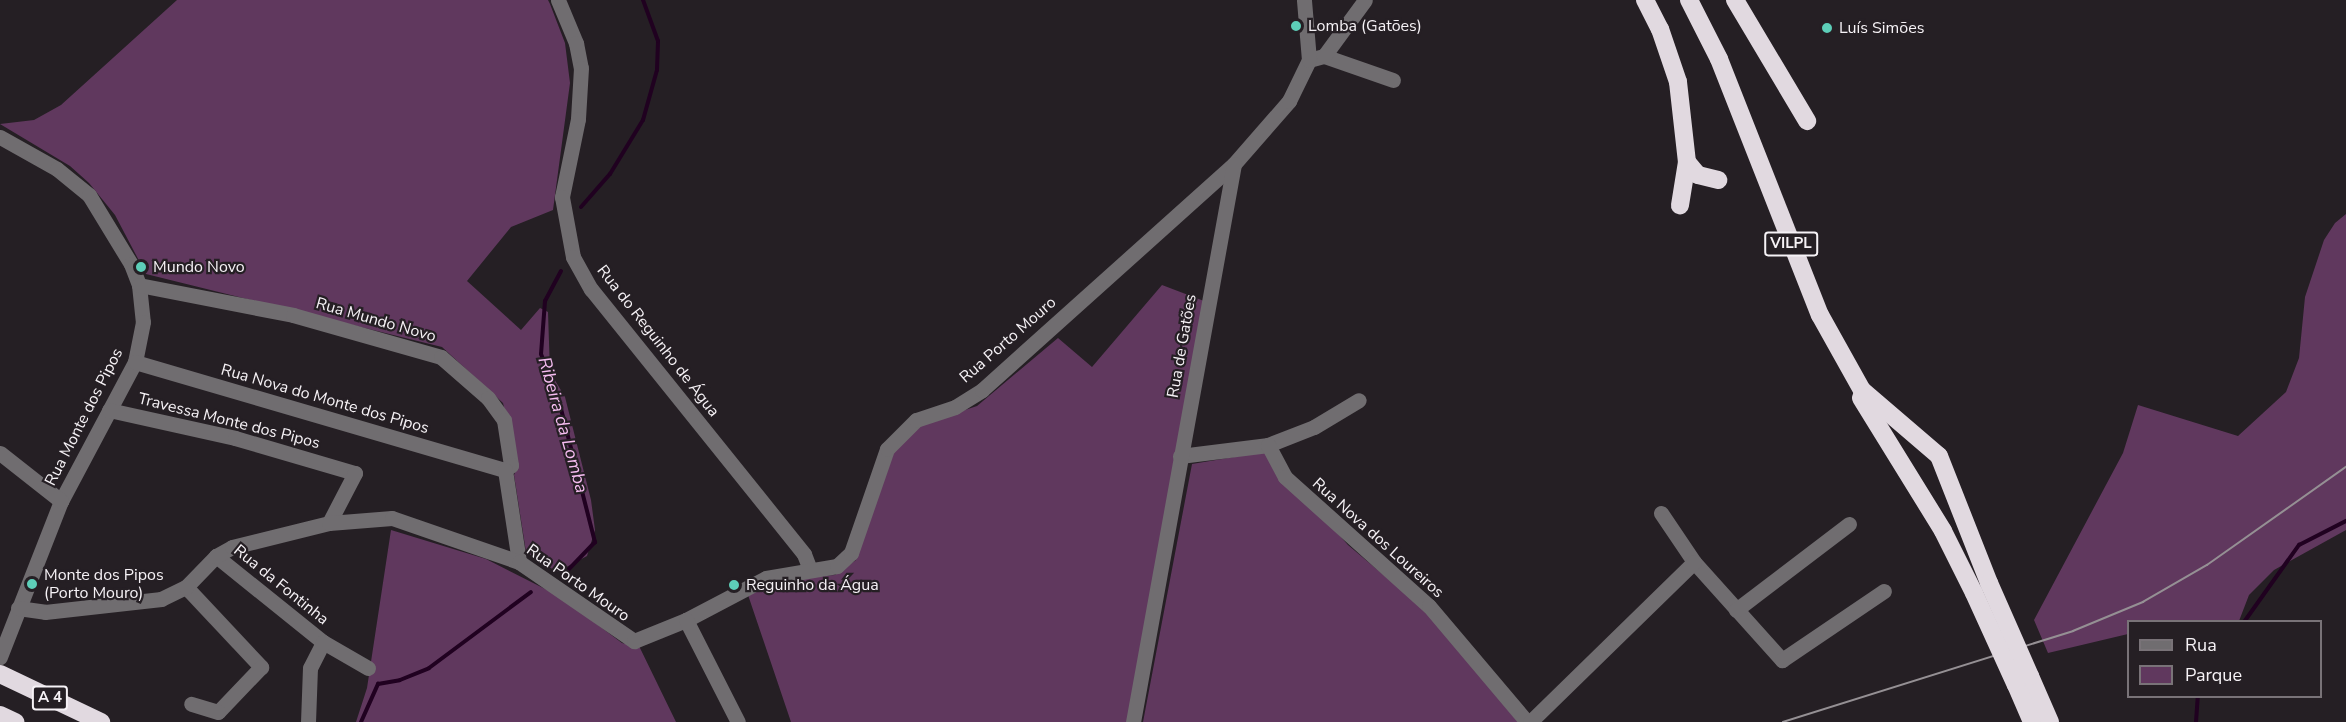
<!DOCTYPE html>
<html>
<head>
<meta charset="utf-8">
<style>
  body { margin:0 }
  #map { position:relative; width:2346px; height:722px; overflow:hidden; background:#251f24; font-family:"Nunito Sans",sans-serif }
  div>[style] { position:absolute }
  .green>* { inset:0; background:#60385e }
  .stream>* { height:4px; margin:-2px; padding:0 2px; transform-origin:2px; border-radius:2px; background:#200120 }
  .minor>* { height:15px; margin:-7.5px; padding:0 7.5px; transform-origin:7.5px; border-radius:7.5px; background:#706d70 }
  .highway>* { height:18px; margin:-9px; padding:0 9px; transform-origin:9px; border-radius:9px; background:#e1d9e0 }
  .tram>* { height:1.5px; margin:-0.75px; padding:0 0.75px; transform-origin:0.75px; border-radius:0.75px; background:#959094 }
  .highway-bridge>* { height:18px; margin:-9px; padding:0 9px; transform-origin:9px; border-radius:9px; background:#e1d9e0 }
  .dots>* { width:16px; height:16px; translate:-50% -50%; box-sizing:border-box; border:3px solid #251f24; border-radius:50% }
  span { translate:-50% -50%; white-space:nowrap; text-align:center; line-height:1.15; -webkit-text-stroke:4.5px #251f24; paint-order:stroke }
  .shield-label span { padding:2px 4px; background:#251f24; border:2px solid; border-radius:4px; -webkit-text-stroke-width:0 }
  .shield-label { font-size:15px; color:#f6f2f6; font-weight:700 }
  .poi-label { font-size:16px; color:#f6f2f6 }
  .left { translate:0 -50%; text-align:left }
  .street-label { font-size:16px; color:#f6f2f6 }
  .water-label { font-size:18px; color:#f5bcf0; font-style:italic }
  .legend { position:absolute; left:2127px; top:620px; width:195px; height:78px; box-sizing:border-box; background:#251f24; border:2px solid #797378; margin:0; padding:8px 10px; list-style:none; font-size:18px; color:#f6f2f6 }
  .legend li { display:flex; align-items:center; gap:12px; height:30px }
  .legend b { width:30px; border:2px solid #797378 }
</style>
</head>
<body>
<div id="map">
  <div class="green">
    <div style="clip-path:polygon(177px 0,548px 0,550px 4px,565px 43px,570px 83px,553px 210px,511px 227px,467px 281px,521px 330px,540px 308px,548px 312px,550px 372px,565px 397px,591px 500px,595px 530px,587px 556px,557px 572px,526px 552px,514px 475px,518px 465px,503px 403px,442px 347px,146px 274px,115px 215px,89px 183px,70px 166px,0 124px,34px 120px,61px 105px)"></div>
    <div style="clip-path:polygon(2346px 214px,2346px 530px,2274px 570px,2249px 595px,2239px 621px,2128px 622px,2128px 634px,2048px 653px,2034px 620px,2123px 453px,2138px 405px,2238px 436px,2286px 392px,2299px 358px,2305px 297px,2324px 240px,2335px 223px)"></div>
    <div style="clip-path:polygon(1162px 285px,1204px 301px,1130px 722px,791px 722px,747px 592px,770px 580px,835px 575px,856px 560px,895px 449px,923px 424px,977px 406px,1058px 338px,1092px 367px)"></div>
    <div style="clip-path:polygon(1264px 452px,1348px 545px,1425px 610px,1518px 722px,1143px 722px,1192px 464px)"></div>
    <div style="clip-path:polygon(391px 530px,486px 559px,559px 596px,622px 643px,640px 648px,676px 722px,356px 722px,367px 688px)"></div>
  </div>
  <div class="stream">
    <div style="left:581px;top:207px;width:44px;rotate:-48.7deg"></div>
    <div style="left:610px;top:174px;width:63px;rotate:-58.6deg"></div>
    <div style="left:643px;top:120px;width:52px;rotate:-74.4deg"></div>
    <div style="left:657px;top:70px;width:29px;rotate:-88deg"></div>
    <div style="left:658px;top:41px;width:44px;rotate:-110.1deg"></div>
    <div style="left:561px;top:271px;width:34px;rotate:118deg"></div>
    <div style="left:545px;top:301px;width:53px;rotate:94.3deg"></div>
    <div style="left:541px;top:354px;width:50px;rotate:69deg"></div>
    <div style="left:559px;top:401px;width:146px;rotate:75.7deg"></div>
    <div style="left:595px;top:542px;width:39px;rotate:134deg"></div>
    <div style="left:2244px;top:622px;width:95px;rotate:-54.5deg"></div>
    <div style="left:2299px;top:545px;width:53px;rotate:-27.1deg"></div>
    <div style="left:361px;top:722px;width:42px;rotate:-65.9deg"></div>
    <div style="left:378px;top:684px;width:22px;rotate:-10deg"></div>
    <div style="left:400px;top:680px;width:31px;rotate:-22deg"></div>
    <div style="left:429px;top:668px;width:127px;rotate:-36.7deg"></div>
    <div style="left:2196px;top:722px;width:26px;rotate:-86deg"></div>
  </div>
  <div class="minor">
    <div style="left:558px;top:0;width:47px;rotate:67.3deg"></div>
    <div style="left:576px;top:43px;width:25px;rotate:79deg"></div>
    <div style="left:581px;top:68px;width:51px;rotate:93.4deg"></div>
    <div style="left:578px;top:119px;width:80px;rotate:101.6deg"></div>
    <div style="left:562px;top:197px;width:61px;rotate:79.6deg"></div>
    <div style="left:573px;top:257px;width:37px;rotate:61deg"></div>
    <div style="left:591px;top:289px;width:340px;rotate:51.2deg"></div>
    <div style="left:804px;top:554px;width:17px;rotate:69deg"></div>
    <div style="left:1324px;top:56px;width:73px;rotate:19.2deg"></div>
    <div style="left:1309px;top:60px;width:16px;rotate:-15deg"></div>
    <div style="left:1324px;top:56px;width:69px;rotate:-53.8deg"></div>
    <div style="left:0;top:137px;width:65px;rotate:29.3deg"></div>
    <div style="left:57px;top:169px;width:41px;rotate:39.1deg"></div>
    <div style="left:89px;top:195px;width:81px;rotate:58.7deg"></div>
    <div style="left:131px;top:264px;width:22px;rotate:69deg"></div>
    <div style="left:139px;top:285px;width:37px;rotate:84deg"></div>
    <div style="left:143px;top:322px;width:41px;rotate:101.3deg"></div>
    <div style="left:135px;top:362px;width:157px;rotate:118deg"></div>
    <div style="left:61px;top:501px;width:168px;rotate:111.4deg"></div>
    <div style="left:139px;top:285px;width:157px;rotate:11deg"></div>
    <div style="left:293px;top:315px;width:154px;rotate:15.8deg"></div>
    <div style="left:441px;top:357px;width:62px;rotate:41.1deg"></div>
    <div style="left:488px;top:398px;width:27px;rotate:54deg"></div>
    <div style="left:504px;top:420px;width:46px;rotate:81.2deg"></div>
    <div style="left:511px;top:465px;width:8px;rotate:140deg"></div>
    <div style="left:135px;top:362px;width:385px;rotate:16.3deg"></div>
    <div style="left:109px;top:410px;width:129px;rotate:12.5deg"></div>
    <div style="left:235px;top:438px;width:125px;rotate:16.3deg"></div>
    <div style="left:355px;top:473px;width:56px;rotate:117.5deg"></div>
    <div style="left:1268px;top:445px;width:49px;rotate:-21.4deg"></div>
    <div style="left:1314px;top:427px;width:52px;rotate:-31deg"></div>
    <div style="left:0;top:453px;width:78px;rotate:38.2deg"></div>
    <div style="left:1180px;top:456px;width:89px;rotate:-7.1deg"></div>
    <div style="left:1268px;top:445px;width:36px;rotate:62deg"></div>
    <div style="left:1285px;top:477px;width:193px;rotate:41.9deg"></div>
    <div style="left:1429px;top:606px;width:152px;rotate:49.8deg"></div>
    <div style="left:505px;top:470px;width:93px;rotate:81.3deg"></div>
    <div style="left:1661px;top:513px;width:59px;rotate:56deg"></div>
    <div style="left:1694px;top:562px;width:132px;rotate:48.1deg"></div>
    <div style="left:1782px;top:660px;width:123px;rotate:-34.1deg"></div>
    <div style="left:216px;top:556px;width:137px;rotate:38.8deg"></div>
    <div style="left:323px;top:642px;width:52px;rotate:30deg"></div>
    <div style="left:186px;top:587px;width:110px;rotate:46.8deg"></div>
    <div style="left:261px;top:667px;width:62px;rotate:133.7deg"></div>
    <div style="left:218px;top:712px;width:28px;rotate:-163deg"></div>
    <div style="left:18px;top:608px;width:27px;rotate:8deg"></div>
    <div style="left:45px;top:612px;width:117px;rotate:-6.4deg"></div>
    <div style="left:161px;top:599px;width:28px;rotate:-26deg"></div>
    <div style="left:186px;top:587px;width:43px;rotate:-45.9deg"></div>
    <div style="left:216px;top:556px;width:18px;rotate:-29deg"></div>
    <div style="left:232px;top:547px;width:100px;rotate:-13.9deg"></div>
    <div style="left:329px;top:523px;width:63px;rotate:-4.5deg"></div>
    <div style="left:392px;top:518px;width:134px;rotate:19.1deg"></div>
    <div style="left:519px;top:562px;width:140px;rotate:34.5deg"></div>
    <div style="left:634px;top:641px;width:56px;rotate:-22deg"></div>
    <div style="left:686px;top:620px;width:90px;rotate:-27.7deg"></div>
    <div style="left:766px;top:578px;width:72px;rotate:-9.6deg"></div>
    <div style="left:837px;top:566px;width:19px;rotate:-43deg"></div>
    <div style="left:851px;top:553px;width:110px;rotate:-70.9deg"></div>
    <div style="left:887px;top:449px;width:41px;rotate:-45deg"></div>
    <div style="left:916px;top:420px;width:41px;rotate:-18.4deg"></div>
    <div style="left:955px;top:407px;width:32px;rotate:-32deg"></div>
    <div style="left:982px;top:390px;width:338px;rotate:-41.9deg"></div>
    <div style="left:1234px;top:164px;width:84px;rotate:-48.9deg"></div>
    <div style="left:1289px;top:101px;width:46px;rotate:-64deg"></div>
    <div style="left:1309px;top:60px;width:60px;rotate:-94.8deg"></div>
    <div style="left:1736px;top:610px;width:142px;rotate:-37.3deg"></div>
    <div style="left:686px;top:620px;width:114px;rotate:63deg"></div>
    <div style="left:308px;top:722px;width:54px;rotate:-87.9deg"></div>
    <div style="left:310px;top:668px;width:29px;rotate:-63deg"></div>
    <div style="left:1133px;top:722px;width:567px;rotate:-79.74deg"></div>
    <div style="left:1530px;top:722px;width:229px;rotate:-44.3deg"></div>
  </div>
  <div class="highway">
    <div style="left:1645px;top:0;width:33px;rotate:63deg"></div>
    <div style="left:1660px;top:29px;width:56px;rotate:71.2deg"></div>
    <div style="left:1678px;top:82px;width:81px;rotate:83.6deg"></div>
    <div style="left:1687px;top:162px;width:44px;rotate:99.2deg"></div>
    <div style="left:1689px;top:0;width:66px;rotate:63deg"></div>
    <div style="left:1719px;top:59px;width:275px;rotate:68.5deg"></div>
    <div style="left:1820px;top:315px;width:86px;rotate:60.8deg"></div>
    <div style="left:1862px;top:390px;width:101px;rotate:40.6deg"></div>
    <div style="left:1939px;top:456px;width:136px;rotate:68.5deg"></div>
    <div style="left:1735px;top:0;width:141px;rotate:59.2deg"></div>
    <div style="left:1687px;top:162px;width:17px;rotate:50deg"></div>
    <div style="left:1698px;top:175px;width:21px;rotate:14deg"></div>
    <div style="left:1861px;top:398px;width:156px;rotate:58.3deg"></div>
    <div style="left:1943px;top:531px;width:69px;rotate:63.4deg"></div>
    <div style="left:0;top:674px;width:112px;rotate:25.4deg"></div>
    <div style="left:2030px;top:676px;width:50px;rotate:66.5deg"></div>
    <div style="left:2016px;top:685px;width:40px;rotate:66.6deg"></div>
    <div style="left:0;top:715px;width:17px;rotate:25deg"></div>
  </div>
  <div class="tram">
    <div style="left:1783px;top:722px;width:304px;rotate:-17.4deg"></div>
    <div style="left:2073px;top:631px;width:76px;rotate:-22.5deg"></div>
    <div style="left:2143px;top:602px;width:74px;rotate:-30deg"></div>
    <div style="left:2207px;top:565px;width:170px;rotate:-35.2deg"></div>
  </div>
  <div class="highway-bridge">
    <div style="left:1989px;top:583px;width:102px;rotate:66.2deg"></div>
    <div style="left:1974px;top:593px;width:101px;rotate:65.5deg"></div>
  </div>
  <div class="dots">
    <div style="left:1296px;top:26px;background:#5dceb8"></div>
    <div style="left:1827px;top:28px;background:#5dceb8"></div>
    <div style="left:141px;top:267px;background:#5dceb8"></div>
    <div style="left:32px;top:584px;background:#5dceb8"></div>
    <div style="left:734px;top:585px;background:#5dceb8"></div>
  </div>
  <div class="shield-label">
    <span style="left:1791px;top:244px">VILPL</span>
    <span style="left:50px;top:698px">A 4</span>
  </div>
  <div class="poi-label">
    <span class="left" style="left:1308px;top:26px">Lomba (Gatões)</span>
    <span class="left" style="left:1839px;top:28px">Luís Simões</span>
    <span class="left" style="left:153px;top:267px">Mundo Novo</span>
    <span class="left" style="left:44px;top:584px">Monte dos Pipos<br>(Porto Mouro)</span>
    <span class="left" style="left:746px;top:585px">Reguinho da Água</span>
  </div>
  <div class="street-label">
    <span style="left:376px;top:320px;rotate:16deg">Rua Mundo Novo</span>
    <span style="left:1008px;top:340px;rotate:-41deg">Rua Porto Mouro</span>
    <span style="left:658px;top:341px;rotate:52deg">Rua do Reguinho de Água</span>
    <span style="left:1182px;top:346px;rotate:-80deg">Rua de Gatões</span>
    <span style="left:325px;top:399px;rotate:16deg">Rua Nova do Monte dos Pipos</span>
    <span style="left:84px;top:417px;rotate:-63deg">Rua Monte dos Pipos</span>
    <span style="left:229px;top:421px;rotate:14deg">Travessa Monte dos Pipos</span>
    <span style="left:1378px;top:538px;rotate:42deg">Rua Nova dos Loureiros</span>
    <span style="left:578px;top:583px;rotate:35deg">Rua Porto Mouro</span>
    <span style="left:281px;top:585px;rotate:39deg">Rua da Fontinha</span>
  </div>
  <div class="water-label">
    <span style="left:563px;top:425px;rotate:74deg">Ribeira da Lomba</span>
  </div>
  <ul class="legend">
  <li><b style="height:8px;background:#706d70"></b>Rua</li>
  <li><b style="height:16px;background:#60385e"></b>Parque</li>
  </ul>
</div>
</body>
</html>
